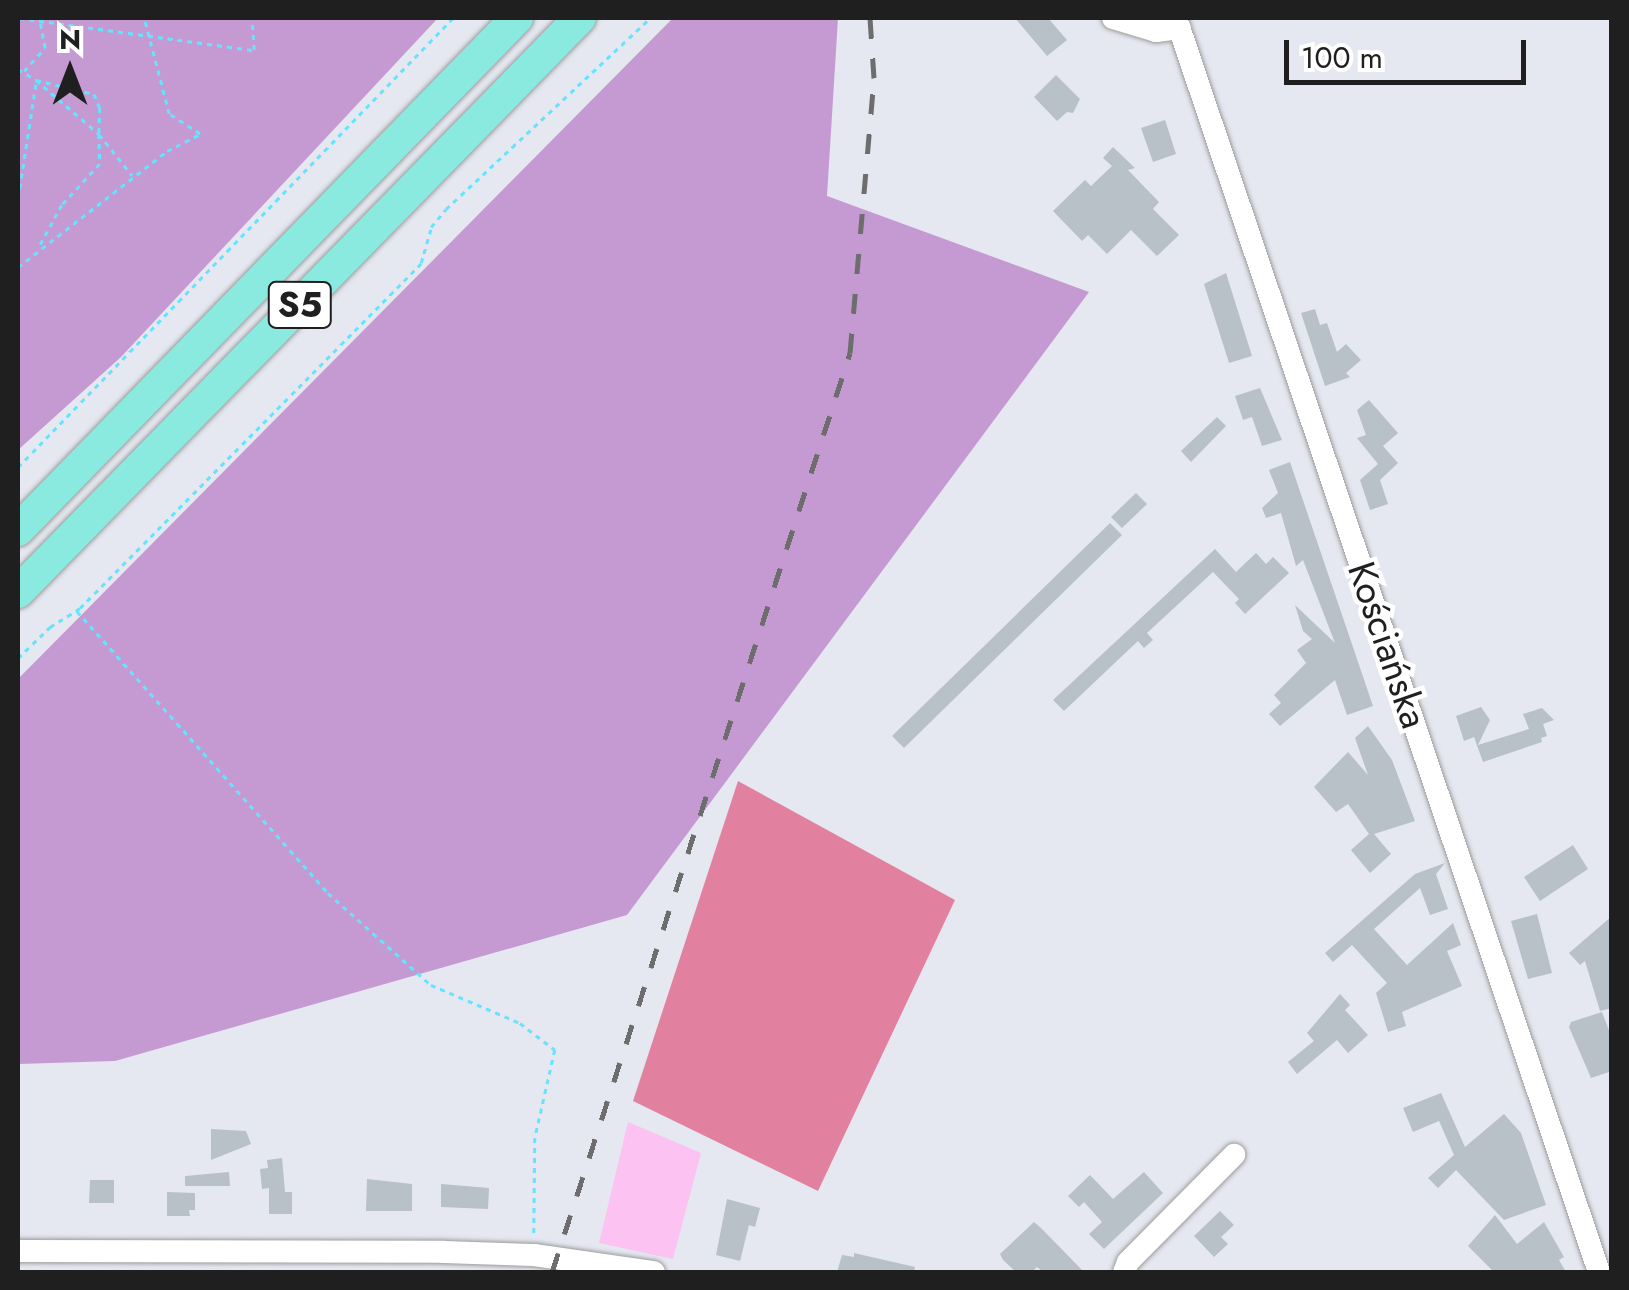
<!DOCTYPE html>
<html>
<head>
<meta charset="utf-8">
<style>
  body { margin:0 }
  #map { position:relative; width:1629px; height:1290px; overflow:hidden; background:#e5e8f0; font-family:Jost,sans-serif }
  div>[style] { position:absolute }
  .forest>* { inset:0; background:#c599d1 }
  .park>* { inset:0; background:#fbc2f2 }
  .pitch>* { inset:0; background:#e2819f }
  .building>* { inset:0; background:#b8c0c8 }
  .path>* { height:2.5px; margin-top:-1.25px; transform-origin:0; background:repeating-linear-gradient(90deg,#68e3fe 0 5px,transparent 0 10px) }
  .roads { filter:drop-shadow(0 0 2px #9c9c9c) drop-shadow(0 0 2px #9c9c9c) }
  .minor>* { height:22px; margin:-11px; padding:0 11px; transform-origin:11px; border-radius:11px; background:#fff }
  .highway>* { height:32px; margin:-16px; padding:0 16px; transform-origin:16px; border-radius:16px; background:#8beae0 }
  .rail>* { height:5px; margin-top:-2.5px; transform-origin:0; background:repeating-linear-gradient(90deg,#6d6d6d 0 20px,transparent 0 40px) }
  span { translate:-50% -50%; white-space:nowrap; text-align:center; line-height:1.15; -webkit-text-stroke:9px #fff; paint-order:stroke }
  .shield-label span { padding:2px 8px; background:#fff; border:2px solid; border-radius:8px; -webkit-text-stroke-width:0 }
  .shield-label { font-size:35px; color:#1f1f1f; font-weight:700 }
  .street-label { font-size:38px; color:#1f1f1f }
  .frame { position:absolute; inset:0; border:20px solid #1f1f1f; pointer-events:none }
  .north { position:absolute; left:20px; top:20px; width:100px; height:100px; -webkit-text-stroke:8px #fff; paint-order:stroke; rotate:0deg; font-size:28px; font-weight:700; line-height:40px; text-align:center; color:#1f1f1f }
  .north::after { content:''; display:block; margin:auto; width:35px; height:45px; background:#1f1f1f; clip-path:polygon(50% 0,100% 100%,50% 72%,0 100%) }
  .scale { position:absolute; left:1284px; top:40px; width:242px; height:45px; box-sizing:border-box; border:5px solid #1f1f1f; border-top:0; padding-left:12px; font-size:30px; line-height:35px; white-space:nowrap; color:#1f1f1f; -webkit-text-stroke:8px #fff; paint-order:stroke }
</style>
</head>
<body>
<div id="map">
  <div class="forest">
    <div style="clip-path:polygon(18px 18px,438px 18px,121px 357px,18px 450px)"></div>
    <div style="clip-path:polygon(673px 18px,838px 18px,827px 196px,1089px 292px,627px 915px,115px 1061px,18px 1064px,18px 679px)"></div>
  </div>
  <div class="park">
    <div style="clip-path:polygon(628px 1122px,701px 1153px,673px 1259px,599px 1243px)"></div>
  </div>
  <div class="pitch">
    <div style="clip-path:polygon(738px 781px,955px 900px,818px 1191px,633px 1101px)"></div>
  </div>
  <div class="building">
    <div style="clip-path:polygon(1015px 18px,1048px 18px,1067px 40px,1047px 56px)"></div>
    <div style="clip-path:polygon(1056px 75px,1080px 99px,1073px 113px,1067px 112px,1057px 121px,1034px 97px)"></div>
    <div style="clip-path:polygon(1165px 120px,1176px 154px,1153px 162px,1141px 128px)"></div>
    <div style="clip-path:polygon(1113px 147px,1135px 168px,1128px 170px,1159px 202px,1153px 209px,1179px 235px,1157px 256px,1131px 230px,1107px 254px,1088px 235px,1082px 241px,1053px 211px,1085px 180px,1091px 186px,1112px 166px,1103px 158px)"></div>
    <div style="clip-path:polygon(1226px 273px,1252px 356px,1229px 363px,1204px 284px)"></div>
    <div style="clip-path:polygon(1315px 309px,1320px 325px,1327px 323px,1337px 352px,1346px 344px,1361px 360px,1346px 373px,1350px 377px,1325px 386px,1301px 313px)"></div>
    <div style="clip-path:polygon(1260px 388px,1282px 440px,1262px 446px,1252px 417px,1243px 420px,1235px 396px)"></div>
    <div style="clip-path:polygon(1369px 400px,1398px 433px,1383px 446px,1398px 463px,1380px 480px,1388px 504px,1370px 510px,1360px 480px,1378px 464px,1357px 438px,1366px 435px,1357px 410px)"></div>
    <div style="clip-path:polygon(1217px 417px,1226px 426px,1191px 462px,1181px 451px)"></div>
    <div style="clip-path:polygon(1290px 462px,1373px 706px,1347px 715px,1335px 680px,1280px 726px,1269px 714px,1281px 703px,1274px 695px,1306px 663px,1297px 650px,1312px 639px,1303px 631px,1295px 605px,1335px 643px,1303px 560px,1296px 566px,1281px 513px,1266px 518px,1262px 508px,1278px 493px,1269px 470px)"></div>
    <div style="clip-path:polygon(1136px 493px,1147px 504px,1122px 528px,1111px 517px)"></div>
    <div style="clip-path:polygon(1110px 523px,1122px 535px,904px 748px,892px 736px)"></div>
    <div style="clip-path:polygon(1215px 549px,1236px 572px,1256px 553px,1266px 564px,1273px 557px,1289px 573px,1245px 614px,1235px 603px,1239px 599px,1213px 572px,1147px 633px,1153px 640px,1144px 648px,1138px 641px,1064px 711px,1053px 700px)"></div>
    <div style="clip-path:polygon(1481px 707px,1490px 720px,1478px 745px,1529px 729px,1523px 714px,1542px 708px,1554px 720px,1543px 724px,1547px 736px,1541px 738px,1542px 742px,1483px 762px,1474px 737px,1464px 741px,1456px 716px)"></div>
    <div style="clip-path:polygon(1368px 726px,1392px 760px,1415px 821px,1374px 834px,1391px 854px,1370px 873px,1351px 850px,1369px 834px,1348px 804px,1336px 812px,1314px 787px,1348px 752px,1368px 775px,1355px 738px)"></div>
    <div style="clip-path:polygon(1573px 845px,1588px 869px,1540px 901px,1524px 877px)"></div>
    <div style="clip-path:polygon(1445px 863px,1436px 874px,1448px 909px,1430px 915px,1420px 888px,1374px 929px,1407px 965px,1453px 923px,1461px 945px,1447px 951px,1462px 986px,1402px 1012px,1406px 1026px,1388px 1032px,1376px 993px,1387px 983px,1352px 945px,1333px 962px,1325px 953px,1415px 874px)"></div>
    <div style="clip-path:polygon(1537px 914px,1552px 973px,1528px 979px,1511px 921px)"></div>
    <div style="clip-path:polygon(1612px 916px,1612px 1008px,1600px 1011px,1585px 961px,1580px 965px,1569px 953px)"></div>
    <div style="clip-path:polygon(1340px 994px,1350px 1005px,1345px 1010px,1368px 1035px,1348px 1053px,1337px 1040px,1297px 1074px,1288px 1062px,1314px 1041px,1307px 1033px)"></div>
    <div style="clip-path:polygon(1602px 1012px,1612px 1038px,1612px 1071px,1591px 1078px,1569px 1027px,1571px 1022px)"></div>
    <div style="clip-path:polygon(1441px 1093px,1465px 1147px,1504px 1114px,1521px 1133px,1546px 1205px,1504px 1220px,1456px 1170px,1438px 1188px,1428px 1178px,1454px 1155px,1439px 1121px,1413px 1132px,1403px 1108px)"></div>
    <div style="clip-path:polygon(211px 1129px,246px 1131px,251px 1144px,211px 1160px)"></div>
    <div style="clip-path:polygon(282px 1158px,285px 1192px,292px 1192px,292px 1214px,269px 1214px,269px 1188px,262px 1189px,260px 1169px,268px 1168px,267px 1160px)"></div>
    <div style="clip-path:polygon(229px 1172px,230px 1186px,185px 1186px,185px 1176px)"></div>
    <div style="clip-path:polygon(1144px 1172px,1163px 1193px,1104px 1249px,1089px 1234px,1102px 1222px,1084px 1202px,1079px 1207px,1068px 1196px,1090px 1175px,1113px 1199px)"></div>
    <div style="clip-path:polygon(367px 1179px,412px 1184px,412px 1211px,366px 1211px)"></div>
    <div style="clip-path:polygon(90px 1180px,114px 1180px,114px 1203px,89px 1203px)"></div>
    <div style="clip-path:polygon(441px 1184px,489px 1188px,488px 1209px,441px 1207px)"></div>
    <div style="clip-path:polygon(167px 1192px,195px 1193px,195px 1210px,189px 1210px,190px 1216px,167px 1216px)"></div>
    <div style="clip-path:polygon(727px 1199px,760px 1208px,755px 1227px,749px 1225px,740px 1261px,716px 1255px)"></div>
    <div style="clip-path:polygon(1220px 1211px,1234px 1225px,1221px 1237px,1228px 1244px,1214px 1257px,1194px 1236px)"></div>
    <div style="clip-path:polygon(1495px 1215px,1517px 1244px,1544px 1222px,1564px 1257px,1559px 1260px,1566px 1272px,1494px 1272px,1468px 1246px)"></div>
    <div style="clip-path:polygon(1034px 1222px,1041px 1228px,1084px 1272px,1043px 1272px,1037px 1267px,1032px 1272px,1016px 1272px,1003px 1260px,1000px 1254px)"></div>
    <div style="clip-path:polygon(854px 1253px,915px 1267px,914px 1272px,837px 1272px,842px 1255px,854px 1257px)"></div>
  </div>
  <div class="path">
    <div style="left:19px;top:18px;width:237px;rotate:7.8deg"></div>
    <div style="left:254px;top:50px;width:32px;rotate:-94deg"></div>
    <div style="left:18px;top:69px;width:21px;rotate:31deg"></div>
    <div style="left:36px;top:80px;width:60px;rotate:13.6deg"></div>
    <div style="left:94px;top:94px;width:15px;rotate:67deg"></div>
    <div style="left:100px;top:108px;width:26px;rotate:92deg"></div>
    <div style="left:99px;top:134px;width:53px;rotate:51.2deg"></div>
    <div style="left:24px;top:71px;width:31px;rotate:-48deg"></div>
    <div style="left:45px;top:48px;width:26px;rotate:-101deg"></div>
    <div style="left:36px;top:80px;width:83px;rotate:40.6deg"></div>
    <div style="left:99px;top:134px;width:30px;rotate:88deg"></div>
    <div style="left:100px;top:164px;width:56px;rotate:132.8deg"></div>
    <div style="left:62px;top:205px;width:50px;rotate:118.6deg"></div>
    <div style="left:18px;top:198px;width:117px;rotate:-81.2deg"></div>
    <div style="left:18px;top:267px;width:189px;rotate:-37.9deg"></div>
    <div style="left:167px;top:151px;width:37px;rotate:-27deg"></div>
    <div style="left:200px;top:134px;width:37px;rotate:-147deg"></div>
    <div style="left:169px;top:114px;width:99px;rotate:-104.6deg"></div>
    <div style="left:18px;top:467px;width:625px;rotate:-45.91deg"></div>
    <div style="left:77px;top:611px;width:378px;rotate:48.3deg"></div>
    <div style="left:328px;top:893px;width:138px;rotate:41.8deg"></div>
    <div style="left:431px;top:985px;width:97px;rotate:23.1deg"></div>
    <div style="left:520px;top:1023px;width:44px;rotate:37.6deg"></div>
    <div style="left:555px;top:1050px;width:90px;rotate:102.8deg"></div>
    <div style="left:535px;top:1138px;width:96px;rotate:90.6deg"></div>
    <div style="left:18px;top:658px;width:45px;rotate:-44.1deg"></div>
    <div style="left:50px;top:627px;width:36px;rotate:-32deg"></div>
    <div style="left:80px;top:608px;width:485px;rotate:-45.3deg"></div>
    <div style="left:421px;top:263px;width:37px;rotate:-74deg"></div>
    <div style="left:431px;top:227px;width:23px;rotate:-50deg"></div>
    <div style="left:446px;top:209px;width:279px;rotate:-43.1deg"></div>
  </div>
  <div class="roads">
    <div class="minor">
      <div style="left:1113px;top:18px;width:45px;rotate:16.8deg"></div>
      <div style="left:1156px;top:31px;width:24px;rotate:-7deg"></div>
      <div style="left:1176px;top:18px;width:1323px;rotate:71.36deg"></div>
      <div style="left:18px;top:1251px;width:426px;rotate:0.1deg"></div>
      <div style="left:444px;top:1252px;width:90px;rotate:1.9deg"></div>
      <div style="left:534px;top:1255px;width:121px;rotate:8.1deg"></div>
      <div style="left:1124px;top:1272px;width:11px;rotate:-68deg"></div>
      <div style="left:1128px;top:1262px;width:151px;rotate:-45.3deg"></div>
    </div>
    <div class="highway">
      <div style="left:18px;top:530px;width:715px;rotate:-45.74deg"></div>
      <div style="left:18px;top:592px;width:803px;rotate:-45.61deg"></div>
    </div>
  </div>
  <div class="rail">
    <div style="left:552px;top:1272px;width:966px;rotate:-72.03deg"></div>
    <div style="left:850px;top:353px;width:276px;rotate:-85deg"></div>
    <div style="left:874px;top:78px;width:60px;rotate:-93.8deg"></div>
  </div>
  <div class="shield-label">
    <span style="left:300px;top:305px">S5</span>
  </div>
  <div class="street-label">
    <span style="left:1388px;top:645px;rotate:71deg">Kościańska</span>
  </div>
  <div class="frame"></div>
  <div class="north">N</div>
  <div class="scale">100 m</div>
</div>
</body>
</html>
